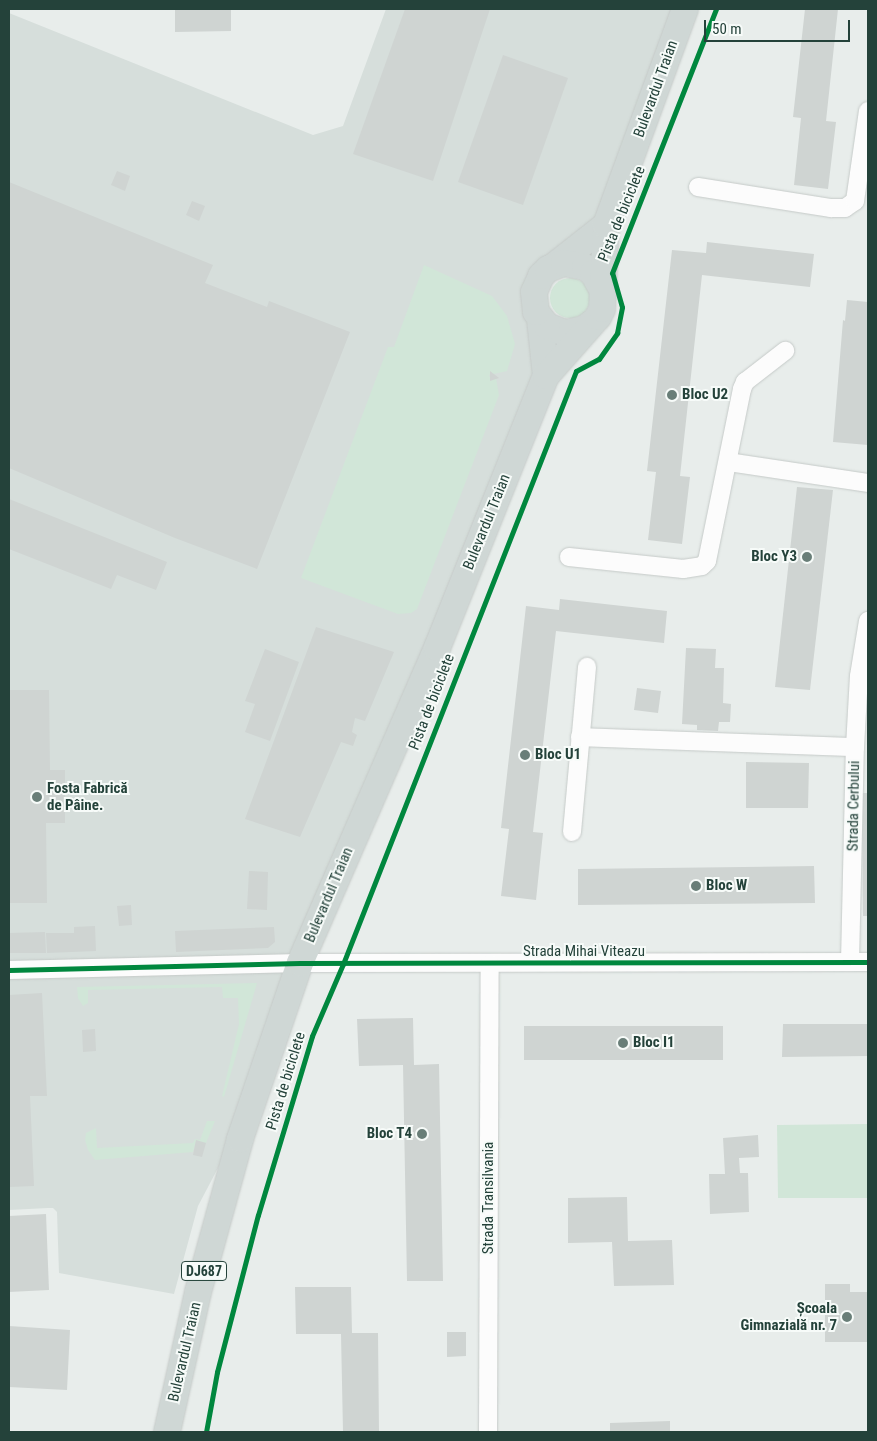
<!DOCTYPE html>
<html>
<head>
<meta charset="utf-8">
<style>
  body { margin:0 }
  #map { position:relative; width:877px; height:1441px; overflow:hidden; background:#e8edeb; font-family:"Roboto Condensed",sans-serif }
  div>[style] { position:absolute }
  .built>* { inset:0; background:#d6dedb }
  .green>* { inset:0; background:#d1e6d8 }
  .round { border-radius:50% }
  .building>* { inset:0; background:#cfd4d2 }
  .roads { filter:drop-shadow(0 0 1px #c5cac8) drop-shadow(0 0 1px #c5cac8) }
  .minor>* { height:18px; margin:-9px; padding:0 9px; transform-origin:9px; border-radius:9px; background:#fcfcfc }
  .primary>* { height:26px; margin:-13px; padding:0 13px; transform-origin:13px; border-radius:13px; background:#cfd7d5 }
  .cycleway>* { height:5px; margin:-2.5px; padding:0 2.5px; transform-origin:2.5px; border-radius:2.5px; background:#00873e }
  .dots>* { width:14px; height:14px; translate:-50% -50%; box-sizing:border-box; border:2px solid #f7fbf9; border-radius:50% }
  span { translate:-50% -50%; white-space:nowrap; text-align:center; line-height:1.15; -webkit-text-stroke:4px #f7fbf9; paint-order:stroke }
  .shield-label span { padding:1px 4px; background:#f7fbf9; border:1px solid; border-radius:4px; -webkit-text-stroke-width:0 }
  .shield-label { font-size:14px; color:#24423a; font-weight:700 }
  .street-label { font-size:15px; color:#24423a }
  .poi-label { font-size:15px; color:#24423a; font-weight:700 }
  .left { translate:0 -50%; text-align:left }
  .right { translate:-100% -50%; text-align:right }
  .frame { position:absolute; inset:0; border:10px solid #24423a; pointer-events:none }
  .scale { position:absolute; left:704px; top:20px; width:146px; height:22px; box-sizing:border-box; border:2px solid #24423a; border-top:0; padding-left:6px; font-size:15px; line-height:18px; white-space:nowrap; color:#24423a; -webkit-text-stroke:4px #f7fbf9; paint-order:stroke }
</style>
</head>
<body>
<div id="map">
  <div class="built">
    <div style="clip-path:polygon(386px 9px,685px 9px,606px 225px,541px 276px,546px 376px,248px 1111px,198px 1206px,174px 1294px,59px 1273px,57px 1212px,53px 1208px,48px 1208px,9px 1210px,9px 13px,313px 135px,343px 126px)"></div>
  </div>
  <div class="green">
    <div style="clip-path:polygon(424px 265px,492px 296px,507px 316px,515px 344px,507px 371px,489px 375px,491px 380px,496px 378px,499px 395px,417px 609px,411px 613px,398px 614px,301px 578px,388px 347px,394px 347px)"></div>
    <div class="round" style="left:550px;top:278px;width:40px;height:40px"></div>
    <div style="clip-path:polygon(257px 983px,224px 1097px,222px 1096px,239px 1024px,238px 998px,223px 998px,222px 987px,88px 990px,88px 1003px,83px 1006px,78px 998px,77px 987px)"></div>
    <div style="clip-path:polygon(207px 1121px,215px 1121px,206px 1143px,196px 1141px,193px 1152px,95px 1160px,88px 1150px,85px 1140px,86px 1133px,96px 1128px,97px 1148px,193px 1143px,195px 1139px,200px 1140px)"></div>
    <div style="clip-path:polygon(868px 1124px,868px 1198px,778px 1198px,777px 1125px)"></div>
  </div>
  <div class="building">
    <div style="clip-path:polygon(175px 9px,231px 9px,231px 31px,175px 32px)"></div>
    <div style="clip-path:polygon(405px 9px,490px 9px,433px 181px,353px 154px)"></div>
    <div style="clip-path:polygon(805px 9px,838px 9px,826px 121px,836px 122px,828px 189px,794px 185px,801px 118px,793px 117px)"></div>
    <div style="clip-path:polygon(503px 55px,568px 78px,523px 205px,458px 182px)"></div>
    <div style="clip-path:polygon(117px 171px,130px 176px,125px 191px,111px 185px)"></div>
    <div style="clip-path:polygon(9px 182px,213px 265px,205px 283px,267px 307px,269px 301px,350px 332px,257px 569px,175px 538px,9px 468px)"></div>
    <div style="clip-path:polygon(192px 201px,205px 206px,199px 221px,186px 215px)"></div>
    <div style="clip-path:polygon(707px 242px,814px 254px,810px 287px,702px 275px,680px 476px,690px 477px,682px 544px,648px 540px,656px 472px,647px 471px,672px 250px,706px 253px)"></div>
    <div style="clip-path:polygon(847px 300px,868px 302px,868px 445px,833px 442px,843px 320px,845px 321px)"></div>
    <div style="clip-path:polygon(490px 371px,499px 378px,490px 381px)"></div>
    <div style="clip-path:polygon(797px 487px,833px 490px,810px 690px,775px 687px)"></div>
    <div style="clip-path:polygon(9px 499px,167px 562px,156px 590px,117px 575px,111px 589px,9px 549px)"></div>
    <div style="clip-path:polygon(560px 599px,667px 611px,664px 643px,556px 631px,533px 832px,543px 833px,536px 900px,501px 896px,509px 829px,501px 828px,526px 606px,559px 610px)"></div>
    <div style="clip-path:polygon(316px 627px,394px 652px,365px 721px,355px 718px,352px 732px,357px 735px,353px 746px,341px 742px,300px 837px,245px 819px)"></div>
    <div style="clip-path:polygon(686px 648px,716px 649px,715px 668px,724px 668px,723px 703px,731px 704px,730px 722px,719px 722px,718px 731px,697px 730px,697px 725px,682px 724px)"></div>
    <div style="clip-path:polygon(265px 649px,299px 662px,270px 741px,245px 732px,255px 704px,245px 701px)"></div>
    <div style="clip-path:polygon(637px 688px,661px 691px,658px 713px,634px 710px)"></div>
    <div style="clip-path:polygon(9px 690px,49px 690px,50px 770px,65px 770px,65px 823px,46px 823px,47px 903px,9px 903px)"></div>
    <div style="clip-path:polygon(746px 762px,809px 763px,808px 808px,746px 808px)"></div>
    <div style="clip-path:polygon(862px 793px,868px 793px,868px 916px,863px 916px)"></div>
    <div style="clip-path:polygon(814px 866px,815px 903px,578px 905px,578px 869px)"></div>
    <div style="clip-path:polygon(249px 871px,268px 872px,267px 910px,247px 909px)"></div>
    <div style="clip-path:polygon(131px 905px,132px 925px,119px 926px,117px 906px)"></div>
    <div style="clip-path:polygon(95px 926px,96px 951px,47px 953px,46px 933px,74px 933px,74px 927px)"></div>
    <div style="clip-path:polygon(274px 927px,275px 942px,268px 948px,176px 952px,175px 931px)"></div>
    <div style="clip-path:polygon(45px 932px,46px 953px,9px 953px,9px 933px)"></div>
    <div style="clip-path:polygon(42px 993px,47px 1096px,30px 1096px,34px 1186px,9px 1187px,9px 995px)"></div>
    <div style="clip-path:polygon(413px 1018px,414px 1065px,439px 1064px,443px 1281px,407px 1281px,403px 1065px,359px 1066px,357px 1019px)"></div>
    <div style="clip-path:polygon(783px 1024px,868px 1024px,868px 1056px,782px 1057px)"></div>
    <div style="clip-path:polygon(524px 1026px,723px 1026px,723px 1060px,524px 1060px)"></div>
    <div style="clip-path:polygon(95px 1029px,96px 1051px,83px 1052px,82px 1030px)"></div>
    <div style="clip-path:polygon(758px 1135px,759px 1157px,739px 1158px,740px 1173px,748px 1173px,749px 1212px,710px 1214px,709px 1174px,725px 1174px,723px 1138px)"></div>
    <div style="clip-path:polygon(196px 1140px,206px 1143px,202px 1157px,193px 1155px)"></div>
    <div style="clip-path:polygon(627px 1197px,628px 1241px,672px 1240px,674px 1285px,614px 1286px,612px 1242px,568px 1243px,568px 1198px)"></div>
    <div style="clip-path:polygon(46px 1214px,49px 1290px,9px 1292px,9px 1216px)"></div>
    <div style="clip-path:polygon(825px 1284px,850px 1284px,850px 1292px,868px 1292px,868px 1342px,825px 1342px)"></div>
    <div style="clip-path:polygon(295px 1287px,351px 1287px,352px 1333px,378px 1333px,379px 1432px,343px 1432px,341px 1334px,296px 1334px)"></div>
    <div style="clip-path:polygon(9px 1326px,70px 1330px,67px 1390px,9px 1387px)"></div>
    <div style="clip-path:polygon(447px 1332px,466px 1332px,466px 1356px,447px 1357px)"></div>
    <div style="clip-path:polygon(670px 1421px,670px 1432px,610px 1432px,610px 1423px)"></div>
  </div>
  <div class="roads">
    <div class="minor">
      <div style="left:698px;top:187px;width:135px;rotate:9deg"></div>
      <div style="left:831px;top:208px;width:14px"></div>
      <div style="left:845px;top:208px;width:12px;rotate:-35deg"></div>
      <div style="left:855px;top:201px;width:91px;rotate:-81.8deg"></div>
      <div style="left:728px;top:462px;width:142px;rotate:8.5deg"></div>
      <div style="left:569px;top:557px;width:115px;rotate:6deg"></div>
      <div style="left:683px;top:569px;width:19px;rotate:-9deg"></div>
      <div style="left:702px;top:566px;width:7px;rotate:-45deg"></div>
      <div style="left:707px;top:561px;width:176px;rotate:-78.5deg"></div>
      <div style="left:742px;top:389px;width:8px;rotate:-67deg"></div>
      <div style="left:745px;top:382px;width:51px;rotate:-37.8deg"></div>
      <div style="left:580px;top:737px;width:275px;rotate:2.1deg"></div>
      <div style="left:572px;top:832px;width:166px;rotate:-84.8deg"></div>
      <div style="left:850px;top:962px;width:215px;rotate:-88.7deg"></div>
      <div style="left:855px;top:747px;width:71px;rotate:-86.8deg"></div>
      <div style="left:859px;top:676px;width:56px;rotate:-80.7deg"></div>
      <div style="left:9px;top:970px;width:291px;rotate:-1.4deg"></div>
      <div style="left:300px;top:963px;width:568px;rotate:-0.1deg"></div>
      <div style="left:488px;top:1432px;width:468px;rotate:-89.8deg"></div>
    </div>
    <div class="primary">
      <div style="left:554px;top:266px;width:66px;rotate:-38.3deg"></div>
      <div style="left:540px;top:319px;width:57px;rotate:84deg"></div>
      <div style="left:592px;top:323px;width:10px;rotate:143deg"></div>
      <div style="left:584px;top:329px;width:19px;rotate:168deg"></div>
      <div style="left:565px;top:333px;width:19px;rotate:-159deg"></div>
      <div style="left:547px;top:326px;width:18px;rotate:-128deg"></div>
      <div style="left:536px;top:312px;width:20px;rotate:-96deg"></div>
      <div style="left:534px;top:292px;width:17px;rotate:-66deg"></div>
      <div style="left:541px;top:276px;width:10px;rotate:-45deg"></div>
      <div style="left:548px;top:269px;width:17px;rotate:-21deg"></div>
      <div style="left:564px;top:263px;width:21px;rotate:11deg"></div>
      <div style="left:585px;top:267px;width:10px;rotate:37deg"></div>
      <div style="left:593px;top:273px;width:21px;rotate:61deg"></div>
      <div style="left:167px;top:1432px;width:143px;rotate:-77.5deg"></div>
      <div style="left:198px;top:1292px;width:159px;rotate:-74.6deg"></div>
      <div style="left:240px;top:1139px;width:186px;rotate:-71.2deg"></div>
      <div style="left:300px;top:963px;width:344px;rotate:-66.5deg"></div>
      <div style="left:437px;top:648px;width:293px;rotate:-68.2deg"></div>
      <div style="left:546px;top:376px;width:79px;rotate:-48.6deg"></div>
      <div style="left:598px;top:317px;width:9px;rotate:-63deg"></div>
      <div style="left:602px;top:309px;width:84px;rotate:-87.3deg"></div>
      <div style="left:606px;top:225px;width:230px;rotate:-69.9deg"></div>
    </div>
  </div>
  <div class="cycleway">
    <div style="left:9px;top:970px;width:291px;rotate:-1.4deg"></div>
    <div style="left:300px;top:963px;width:568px;rotate:-0.1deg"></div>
    <div style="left:206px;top:1432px;width:61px;rotate:-79.6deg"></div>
    <div style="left:217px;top:1372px;width:162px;rotate:-75.4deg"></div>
    <div style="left:258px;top:1215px;width:187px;rotate:-73.2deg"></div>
    <div style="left:312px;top:1036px;width:78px;rotate:-66.7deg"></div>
    <div style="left:343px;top:964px;width:637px;rotate:-68.55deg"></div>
    <div style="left:576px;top:371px;width:26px;rotate:-28deg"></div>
    <div style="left:599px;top:359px;width:32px;rotate:-55deg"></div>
    <div style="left:617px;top:333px;width:26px;rotate:-79deg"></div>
    <div style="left:622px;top:307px;width:35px;rotate:-106deg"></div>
    <div style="left:612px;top:273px;width:284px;rotate:-68.5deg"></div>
  </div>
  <div class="dots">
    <div style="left:672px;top:395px;background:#697e78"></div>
    <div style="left:807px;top:557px;background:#697e78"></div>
    <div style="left:525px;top:755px;background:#697e78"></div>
    <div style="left:37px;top:797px;background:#697e78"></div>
    <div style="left:696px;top:886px;background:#697e78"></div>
    <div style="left:623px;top:1043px;background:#697e78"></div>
    <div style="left:422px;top:1134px;background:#697e78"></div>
    <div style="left:847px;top:1317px;background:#697e78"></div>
  </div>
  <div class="shield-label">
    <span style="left:204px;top:1271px">DJ687</span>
  </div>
  <div class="street-label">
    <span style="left:656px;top:89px;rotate:-70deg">Bulevardul Traian</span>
    <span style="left:622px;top:214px;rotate:-68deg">Pista de biciclete</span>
    <span style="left:487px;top:522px;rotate:-68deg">Bulevardul Traian</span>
    <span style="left:432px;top:702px;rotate:-69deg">Pista de biciclete</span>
    <span style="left:854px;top:806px;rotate:-89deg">Strada Cerbului</span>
    <span style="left:329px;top:895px;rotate:-67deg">Bulevardul Traian</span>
    <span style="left:584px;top:952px">Strada Mihai Viteazu</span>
    <span style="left:286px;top:1081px;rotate:-73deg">Pista de biciclete</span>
    <span style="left:489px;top:1198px;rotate:-90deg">Strada Transilvania</span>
    <span style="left:185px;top:1352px;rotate:-77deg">Bulevardul Traian</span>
  </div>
  <div class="poi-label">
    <span class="left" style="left:682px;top:395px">Bloc U2</span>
    <span class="right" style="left:797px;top:557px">Bloc Y3</span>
    <span class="left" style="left:535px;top:755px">Bloc U1</span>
    <span class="left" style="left:47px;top:797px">Fosta Fabrică<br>de Pâine.</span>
    <span class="left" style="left:706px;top:886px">Bloc W</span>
    <span class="left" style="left:633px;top:1043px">Bloc I1</span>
    <span class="right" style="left:412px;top:1134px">Bloc T4</span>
    <span class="right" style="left:837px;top:1317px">Școala<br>Gimnazială nr. 7</span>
  </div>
  <div class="frame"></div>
  <div class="scale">50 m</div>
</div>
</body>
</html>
